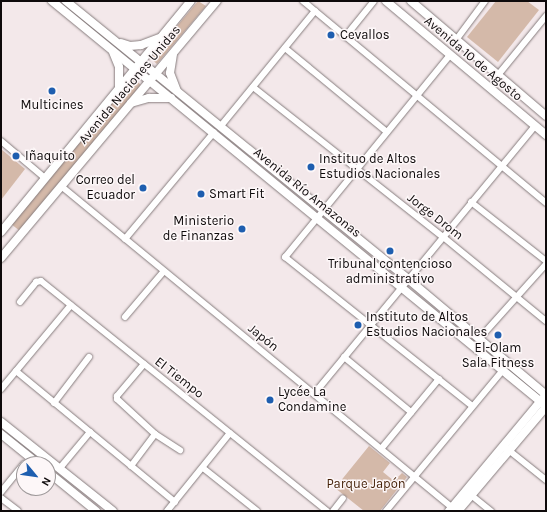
<!DOCTYPE html>
<html>
<head>
<meta charset="utf-8">
<style>
  body { margin:0 }
  #map { position:relative; width:547px; height:512px; overflow:hidden; background:#f3e8ea; font-family:Karla,sans-serif }
  div>[style] { position:absolute }
  .green>* { inset:0; background:#d4b9a9 }
  .roads { filter:drop-shadow(0 0 1px #867c7d) drop-shadow(0 0 1px #867c7d) }
  .minor>* { height:6px; margin:-3px; padding:0 3px; transform-origin:3px; border-radius:3px; background:#fff }
  .major>* { height:8px; margin:-4px; padding:0 4px; transform-origin:4px; border-radius:4px; background:#fff }
  .dots>* { width:11px; height:11px; translate:-50% -50%; box-sizing:border-box; border:2px solid #fdf7f8; border-radius:50% }
  span { translate:-50% -50%; white-space:nowrap; text-align:center; line-height:1.15; -webkit-text-stroke:3px #fdf7f8; paint-order:stroke }
  .poi-label { font-size:13px; color:#0e0a0b }
  .left { translate:0 -50%; text-align:left }
  .right { translate:-100% -50%; text-align:right }
  .street-label { font-size:13px; color:#0e0a0b }
  .park-label { font-size:13px; color:#431f05 }
  .frame { position:absolute; inset:0; border:2px solid #0e0a0b; pointer-events:none }
  .north { position:absolute; left:16px; top:456px; width:40px; height:40px; box-sizing:border-box; background:#fdf7f8; border:1px solid #9d9899; border-radius:50%; rotate:119deg; font-size:11px; font-weight:700; line-height:16px; text-align:center; color:#0e0a0b }
  .north::after { content:''; display:block; margin:auto; width:14px; height:18px; background:#1e5eaf; clip-path:polygon(50% 0,100% 100%,50% 72%,0 100%) }
</style>
</head>
<body>
<div id="map">
  <div class="green">
    <div style="clip-path:polygon(198px 1px,206px 6px,157px 64px,150px 58px)"></div>
    <div style="clip-path:polygon(496px 1px,527px 1px,539px 10px,498px 62px,467px 37px)"></div>
    <div style="clip-path:polygon(133px 78px,141px 85px,20px 231px,11px 224px)"></div>
    <div style="clip-path:polygon(1px 149px,25px 169px,1px 200px)"></div>
    <div style="clip-path:polygon(369px 446px,390px 463px,383px 472px,394px 481px,402px 473px,407px 477px,380px 511px,364px 511px,335px 488px)"></div>
  </div>
  <div class="roads">
    <div class="minor">
      <div style="left:303px;top:1px;width:316px;rotate:39.7deg"></div>
      <div style="left:345px;top:37px;width:46px;rotate:-51.1deg"></div>
      <div style="left:456px;top:40px;width:49px;rotate:-53.4deg"></div>
      <div style="left:285px;top:48px;width:132px;rotate:39.5deg"></div>
      <div style="left:450px;top:55px;width:261px;rotate:129.2deg"></div>
      <div style="left:285px;top:257px;width:239px;rotate:38.5deg"></div>
      <div style="left:498px;top:75px;width:76px;rotate:-50.9deg"></div>
      <div style="left:253px;top:87px;width:241px;rotate:38.3deg"></div>
      <div style="left:442px;top:236px;width:134px;rotate:39.3deg"></div>
      <div style="left:220px;top:127px;width:150px;rotate:-50.7deg"></div>
      <div style="left:1px;top:141px;width:57px;rotate:40.1deg"></div>
      <div style="left:61px;top:186px;width:510px;rotate:39.43deg"></div>
      <div style="left:471px;top:202px;width:95px;rotate:38.2deg"></div>
      <div style="left:125px;top:239px;width:139px;rotate:-50.2deg"></div>
      <div style="left:20px;top:302px;width:26px;rotate:-51deg"></div>
      <div style="left:36px;top:282px;width:5px;rotate:-11deg"></div>
      <div style="left:41px;top:281px;width:367px;rotate:38.8deg"></div>
      <div style="left:125px;top:317px;width:60px;rotate:-49.7deg"></div>
      <div style="left:479px;top:339px;width:101px;rotate:-48.2deg"></div>
      <div style="left:344px;top:357px;width:87px;rotate:39.4deg"></div>
      <div style="left:144px;top:364px;width:42px;rotate:130.2deg"></div>
      <div style="left:117px;top:396px;width:3px;rotate:90deg"></div>
      <div style="left:117px;top:399px;width:52px;rotate:42.6deg"></div>
      <div style="left:155px;top:434px;width:30px;rotate:33deg"></div>
      <div style="left:16px;top:371px;width:206px;rotate:39.5deg"></div>
      <div style="left:1px;top:389px;width:109px;rotate:-50.2deg"></div>
      <div style="left:314px;top:394px;width:347px;rotate:-50.5deg"></div>
      <div style="left:54px;top:403px;width:58px;rotate:-52.7deg"></div>
      <div style="left:506px;top:448px;width:51px;rotate:38.7deg"></div>
      <div style="left:381px;top:449px;width:91px;rotate:-50.4deg"></div>
      <div style="left:131px;top:466px;width:40px;rotate:-53deg"></div>
      <div style="left:60px;top:468px;width:47px;rotate:-50.2deg"></div>
      <div style="left:203px;top:468px;width:69px;rotate:38.5deg"></div>
      <div style="left:1px;top:492px;width:36px;rotate:-51deg"></div>
      <div style="left:471px;top:495px;width:26px;rotate:39deg"></div>
      <div style="left:1px;top:498px;width:21px;rotate:37deg"></div>
      <div style="left:167px;top:511px;width:100px;rotate:-51.1deg"></div>
      <div style="left:333px;top:511px;width:16px;rotate:-52deg"></div>
      <div style="left:386px;top:511px;width:183px;rotate:-50.3deg"></div>
    </div>
    <div class="major">
      <div style="left:52px;top:1px;width:639px;rotate:39.35deg"></div>
      <div style="left:66px;top:1px;width:441px;rotate:39.1deg"></div>
      <div style="left:408px;top:279px;width:180px;rotate:40deg"></div>
      <div style="left:386px;top:1px;width:209px;rotate:39.9deg"></div>
      <div style="left:411px;top:1px;width:177px;rotate:40.4deg"></div>
      <div style="left:121px;top:43px;width:9px;rotate:18deg"></div>
      <div style="left:130px;top:46px;width:11px;rotate:-5deg"></div>
      <div style="left:141px;top:45px;width:19px;rotate:-21deg"></div>
      <div style="left:113px;top:52px;width:16px;rotate:68deg"></div>
      <div style="left:119px;top:67px;width:22px;rotate:90deg"></div>
      <div style="left:173px;top:54px;width:19px;rotate:99deg"></div>
      <div style="left:170px;top:73px;width:19px;rotate:69deg"></div>
      <div style="left:131px;top:103px;width:19px;rotate:-16deg"></div>
      <div style="left:149px;top:98px;width:22px"></div>
      <div style="left:1px;top:232px;width:299px;rotate:-50.6deg"></div>
      <div style="left:1px;top:258px;width:336px;rotate:-50deg"></div>
      <div style="left:1px;top:422px;width:143px;rotate:38.5deg"></div>
      <div style="left:1px;top:434px;width:48px;rotate:39deg"></div>
      <div style="left:48px;top:472px;width:62px;rotate:39.1deg"></div>
      <div style="left:449px;top:511px;width:147px;rotate:-50.2deg"></div>
      <div style="left:458px;top:511px;width:136px;rotate:-49.8deg"></div>
    </div>
  </div>
  <div class="dots">
    <div style="left:331px;top:35px;background:#1e5eaf"></div>
    <div style="left:52px;top:91px;background:#1e5eaf"></div>
    <div style="left:16px;top:156px;background:#1e5eaf"></div>
    <div style="left:311px;top:167px;background:#1e5eaf"></div>
    <div style="left:143px;top:188px;background:#1e5eaf"></div>
    <div style="left:201px;top:194px;background:#1e5eaf"></div>
    <div style="left:242px;top:229px;background:#1e5eaf"></div>
    <div style="left:390px;top:251px;background:#1e5eaf"></div>
    <div style="left:358px;top:325px;background:#1e5eaf"></div>
    <div style="left:498px;top:335px;background:#1e5eaf"></div>
    <div style="left:270px;top:400px;background:#1e5eaf"></div>
  </div>
  <div class="poi-label">
    <span class="left" style="left:340px;top:35px">Cevallos</span>
    <span style="left:52px;top:105px">Multicines</span>
    <span class="left" style="left:25px;top:156px">Iñaquito</span>
    <span class="left" style="left:319px;top:167px">Instituo de Altos<br>Estudios Nacionales</span>
    <span class="right" style="left:135px;top:188px">Correo del<br>Ecuador</span>
    <span class="left" style="left:209px;top:194px">Smart Fit</span>
    <span class="right" style="left:234px;top:229px">Ministerio<br>de Finanzas</span>
    <span style="left:390px;top:272px">Tribunal contencioso<br>administrativo</span>
    <span class="left" style="left:366px;top:325px">Instituto de Altos<br>Estudios Nacionales</span>
    <span style="left:498px;top:356px">El-Olam<br>Sala Fitness</span>
    <span class="left" style="left:278px;top:400px">Lycée La<br>Condamine</span>
  </div>
  <div class="street-label">
    <span style="left:473px;top:59px;rotate:40deg">Avenida 10 de Agosto</span>
    <span style="left:130px;top:85px;rotate:-50deg">Avenida Naciones Unidas</span>
    <span style="left:307px;top:193px;rotate:39deg">Avenida Río Amazonas</span>
    <span style="left:435px;top:217px;rotate:38deg">Jorge Drom</span>
    <span style="left:263px;top:338px;rotate:39deg">Japón</span>
    <span style="left:179px;top:378px;rotate:38deg">El Tiempo</span>
  </div>
  <div class="park-label">
    <span style="left:366px;top:484px">Parque Japón</span>
  </div>
  <div class="frame"></div>
  <div class="north">N</div>
</div>
</body>
</html>
